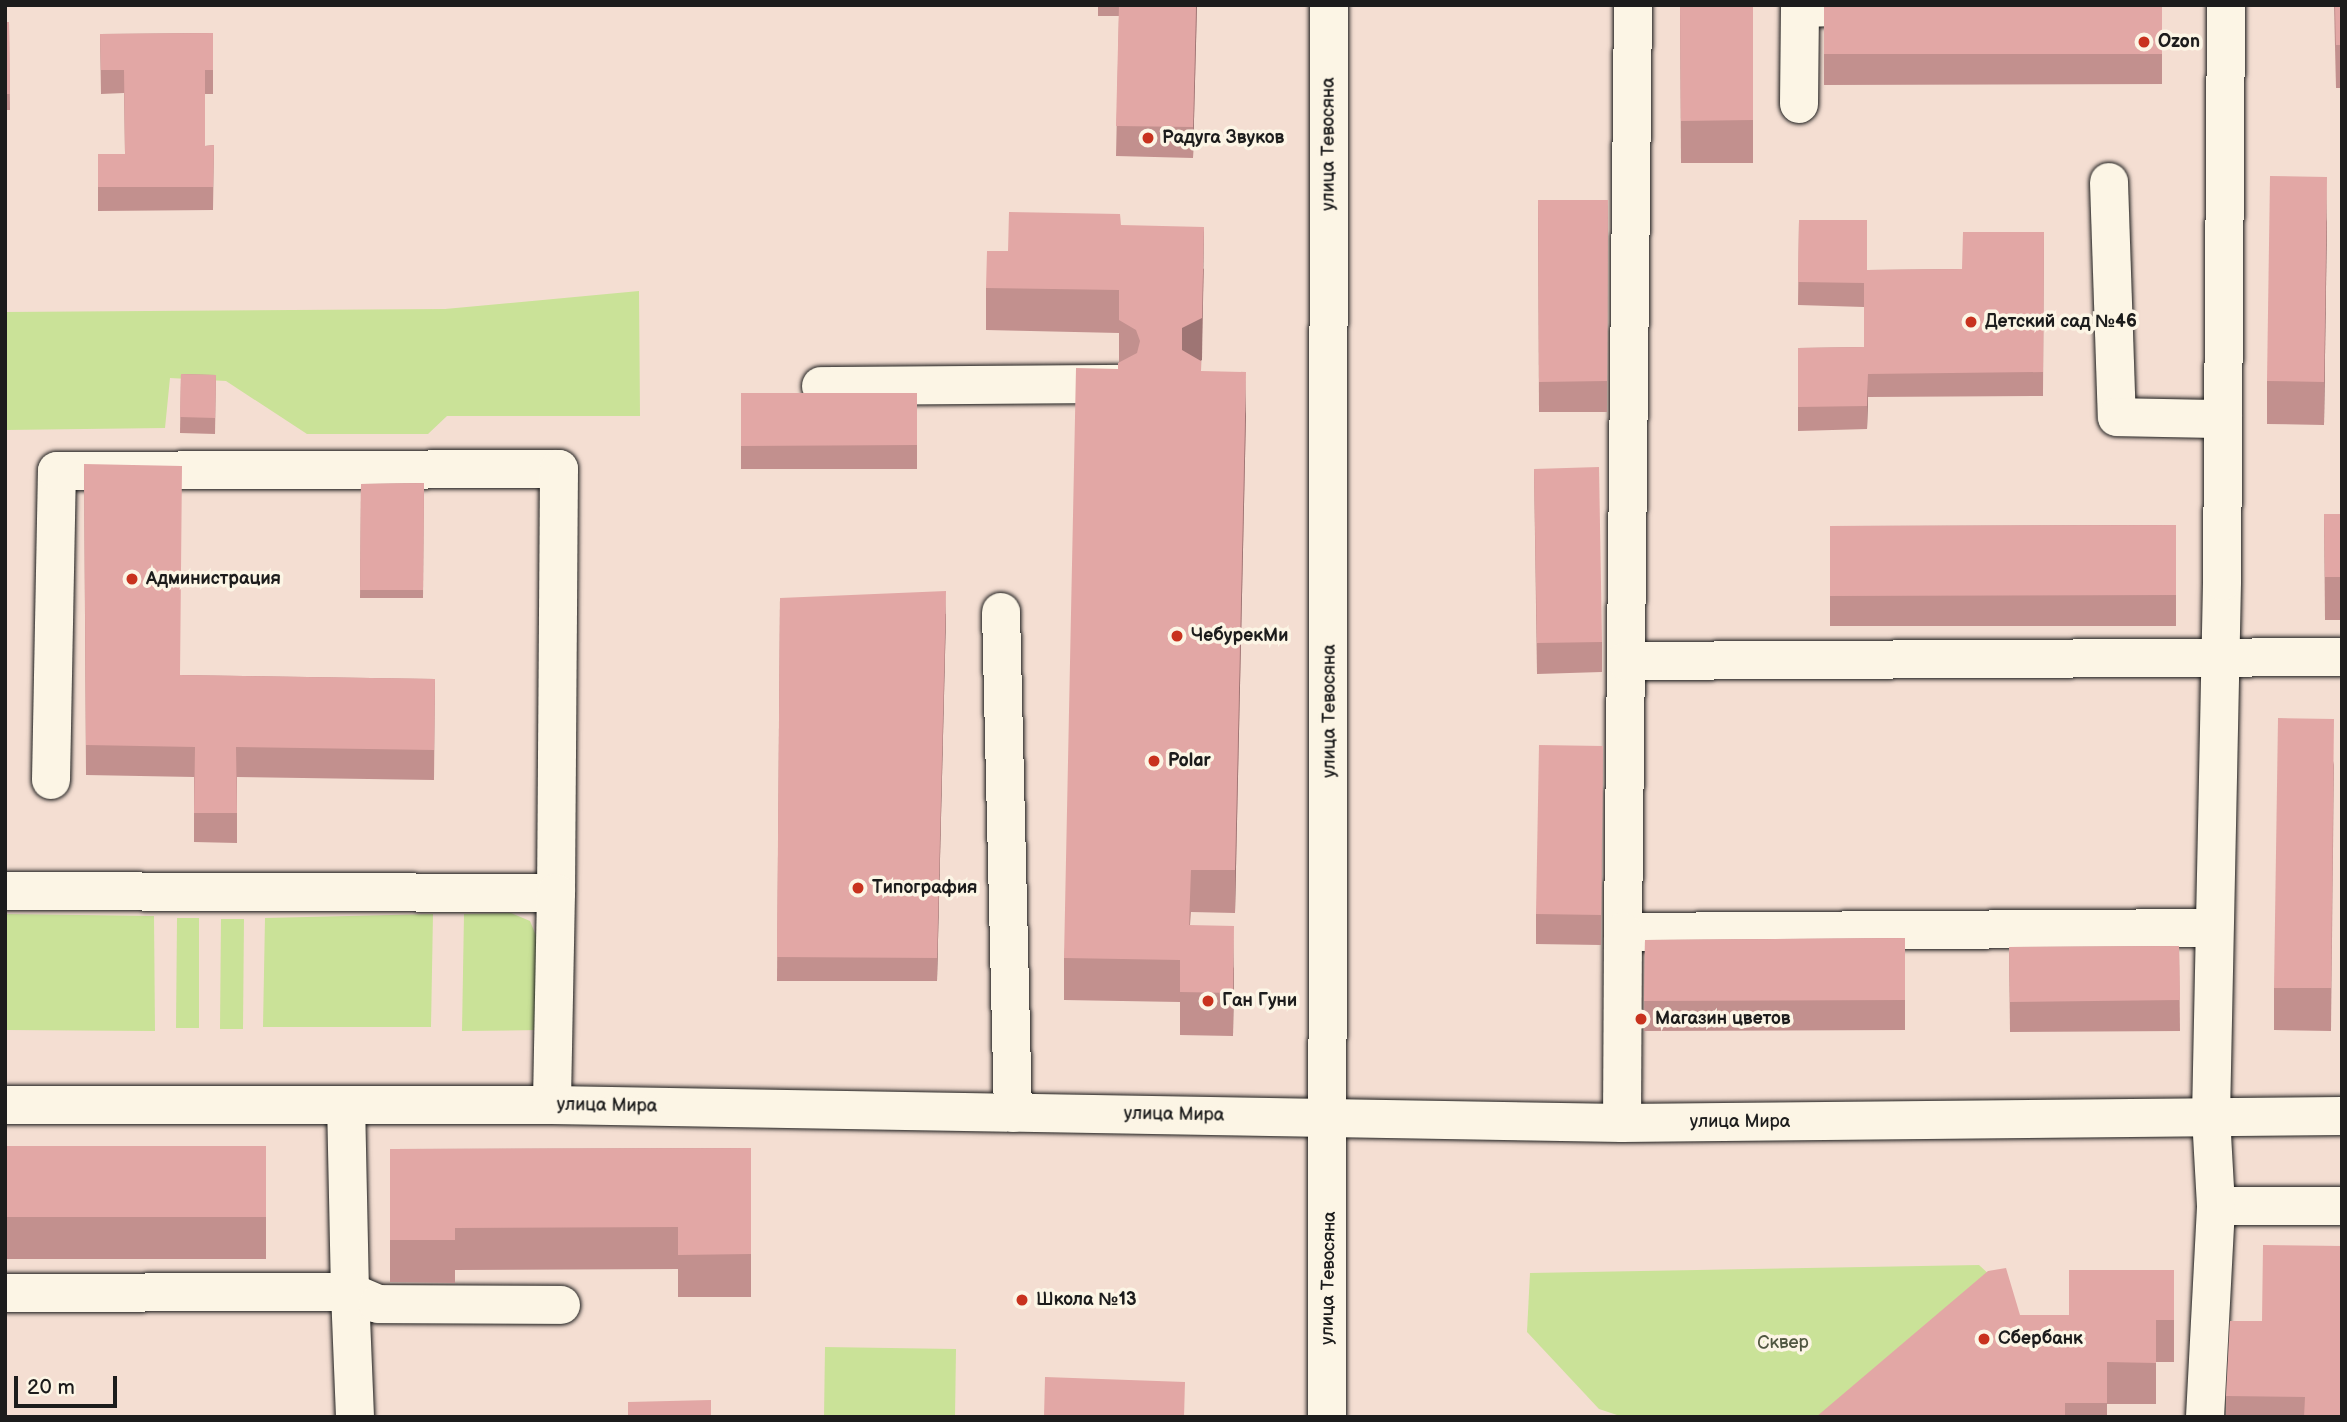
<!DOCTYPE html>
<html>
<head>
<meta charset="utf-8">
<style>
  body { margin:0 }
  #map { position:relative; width:2347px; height:1422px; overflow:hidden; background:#f4ded2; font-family:"Balsamiq Sans",sans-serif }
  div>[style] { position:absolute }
  .green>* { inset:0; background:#cae298 }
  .roads { filter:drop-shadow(0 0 2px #1c1c1c) drop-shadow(0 0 2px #1c1c1c) }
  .minor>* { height:38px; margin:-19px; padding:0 19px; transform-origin:19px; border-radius:19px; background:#fcf5e5 }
  .major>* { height:38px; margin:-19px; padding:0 19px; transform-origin:19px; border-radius:19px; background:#fcf5e5 }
  .wall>* { inset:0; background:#c2908e }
  .shaded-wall>* { inset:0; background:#9e7574 }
  .building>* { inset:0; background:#e2a7a5 }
  .dots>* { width:19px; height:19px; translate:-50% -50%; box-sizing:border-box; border:4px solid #fcf5e5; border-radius:50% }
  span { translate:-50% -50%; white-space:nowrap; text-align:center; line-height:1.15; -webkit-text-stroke:7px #fcf5e5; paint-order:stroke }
  .poi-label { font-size:18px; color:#1c1c1c; font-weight:700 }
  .left { translate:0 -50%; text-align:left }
  .street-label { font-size:18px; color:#1c1c1c }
  .park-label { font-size:18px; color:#505741 }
  .frame { position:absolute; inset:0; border:7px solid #1c1c1c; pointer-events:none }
  .scale { position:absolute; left:14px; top:1376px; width:103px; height:32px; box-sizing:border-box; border:4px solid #1c1c1c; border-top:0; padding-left:9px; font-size:21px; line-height:24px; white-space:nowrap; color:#1c1c1c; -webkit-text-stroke:5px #fcf5e5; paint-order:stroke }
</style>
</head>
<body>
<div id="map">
  <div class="green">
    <div style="clip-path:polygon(639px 291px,640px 416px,447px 416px,428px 434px,307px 434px,226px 381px,170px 378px,165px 428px,5px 430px,5px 312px,445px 309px)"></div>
    <div style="clip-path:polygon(511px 913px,530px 921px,537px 938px,539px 1030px,462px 1031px,464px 914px)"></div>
    <div style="clip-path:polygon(5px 914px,154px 916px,155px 1031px,5px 1030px)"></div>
    <div style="clip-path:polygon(433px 914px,431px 1027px,263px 1027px,265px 918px)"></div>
    <div style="clip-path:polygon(177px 918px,199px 918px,199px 1028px,176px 1028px)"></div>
    <div style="clip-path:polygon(221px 919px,244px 919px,243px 1029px,220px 1029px)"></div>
    <div style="clip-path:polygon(1979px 1265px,1992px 1277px,1827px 1417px,1623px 1417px,1599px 1409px,1527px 1332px,1530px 1273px)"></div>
    <div style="clip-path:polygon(825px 1347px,956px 1349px,955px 1417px,824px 1417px)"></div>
  </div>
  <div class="roads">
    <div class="minor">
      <div style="left:1633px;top:5px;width:927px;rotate:90.62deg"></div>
      <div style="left:1623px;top:932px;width:591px;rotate:-0.39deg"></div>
      <div style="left:1799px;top:104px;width:96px;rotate:-89.4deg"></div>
      <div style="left:1800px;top:8px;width:114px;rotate:-1.5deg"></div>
      <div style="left:2109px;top:182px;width:235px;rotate:88.1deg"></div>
      <div style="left:2117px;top:417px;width:106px;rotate:1.1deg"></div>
      <div style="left:821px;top:386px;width:297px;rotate:-0.4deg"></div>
      <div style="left:1001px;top:612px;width:501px;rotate:88.63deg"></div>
      <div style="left:1626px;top:661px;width:716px;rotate:-0.32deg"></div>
      <div style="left:51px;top:780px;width:309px;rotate:-88.9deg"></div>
      <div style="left:57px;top:471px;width:502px;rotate:-0.23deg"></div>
      <div style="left:559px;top:469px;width:424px;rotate:90.4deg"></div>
      <div style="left:5px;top:891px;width:551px;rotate:0.21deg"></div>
      <div style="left:556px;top:893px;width:212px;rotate:91.1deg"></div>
      <div style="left:1622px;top:1123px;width:191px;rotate:-89.7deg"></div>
      <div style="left:2216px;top:1206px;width:126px"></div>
      <div style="left:5px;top:1293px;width:345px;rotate:-0.2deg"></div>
      <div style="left:350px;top:1292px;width:187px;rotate:-91.2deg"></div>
      <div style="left:355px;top:1417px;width:125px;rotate:-92.3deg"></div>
      <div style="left:350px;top:1292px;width:30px;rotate:23deg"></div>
      <div style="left:378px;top:1304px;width:183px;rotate:0.3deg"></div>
      <div style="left:2205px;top:1417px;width:211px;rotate:-87deg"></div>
      <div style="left:2216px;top:1206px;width:89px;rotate:-93.2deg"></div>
      <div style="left:2211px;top:1117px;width:536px;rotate:-88.82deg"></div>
      <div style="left:2222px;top:581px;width:576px;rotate:-89.6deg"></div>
    </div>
    <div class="major">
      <div style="left:5px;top:1105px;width:547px"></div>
      <div style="left:552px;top:1105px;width:1070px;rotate:0.96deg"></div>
      <div style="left:1622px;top:1123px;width:720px;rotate:-0.56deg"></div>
      <div style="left:1327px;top:1417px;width:1412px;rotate:-89.92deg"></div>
    </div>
  </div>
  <div class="wall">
    <div style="clip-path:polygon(1098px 5px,1197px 5px,1193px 158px,1116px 156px,1119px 16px,1098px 16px)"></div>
    <div style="clip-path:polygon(1680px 5px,1753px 5px,1753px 163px,1681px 163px)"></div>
    <div style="clip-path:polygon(1824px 5px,2162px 5px,2162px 84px,1824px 85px)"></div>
    <div style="clip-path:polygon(2334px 5px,2342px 5px,2342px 88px,2336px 88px)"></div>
    <div style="clip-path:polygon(5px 22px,9px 22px,10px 110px,5px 110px)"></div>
    <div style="clip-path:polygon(213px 33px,213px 94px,205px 94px,205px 146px,214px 145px,213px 210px,98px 211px,98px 154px,125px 154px,124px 93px,101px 94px,100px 34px)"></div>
    <div style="clip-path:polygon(1538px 200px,1608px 200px,1607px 412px,1539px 412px)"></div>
    <div style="clip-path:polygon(2327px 219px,2324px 425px,2267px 424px,2267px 381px)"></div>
    <div style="clip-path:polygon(1799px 220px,1867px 270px,1962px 269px,2044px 232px,2043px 396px,1868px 397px,1867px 429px,1798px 431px,1798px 348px,1864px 347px,1864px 307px,1798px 305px)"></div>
    <div style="clip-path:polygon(1121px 225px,1204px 269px,1201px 371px,1246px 414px,1235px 913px,1191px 912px,1190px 925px,1234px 968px,1233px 1036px,1180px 1035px,1180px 1002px,1064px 1000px,1064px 958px,1119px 363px,1119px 333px,986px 330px,986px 288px,1008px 251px)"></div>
    <div style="clip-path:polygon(181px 374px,216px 375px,215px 434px,180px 433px)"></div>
    <div style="clip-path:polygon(741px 393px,917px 393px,917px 469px,741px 469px)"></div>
    <div style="clip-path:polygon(84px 464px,180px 675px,435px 679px,434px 780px,237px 777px,237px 843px,194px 842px,194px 777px,86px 775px)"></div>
    <div style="clip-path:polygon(1534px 469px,1602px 642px,1602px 672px,1537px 674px)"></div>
    <div style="clip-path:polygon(424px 483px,423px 598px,360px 598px,361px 484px)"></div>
    <div style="clip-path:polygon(2324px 514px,2342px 514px,2342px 620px,2325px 620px)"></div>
    <div style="clip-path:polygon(2176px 525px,2176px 626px,1830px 626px,1830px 526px)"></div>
    <div style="clip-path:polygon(780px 598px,946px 614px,937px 981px,777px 981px)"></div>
    <div style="clip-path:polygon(1603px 746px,1601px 945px,1536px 944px,1536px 914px)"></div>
    <div style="clip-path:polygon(2334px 761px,2331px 1031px,2274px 1030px,2274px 988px)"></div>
    <div style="clip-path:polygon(1905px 938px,1905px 1030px,1644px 1031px,1645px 940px)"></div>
    <div style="clip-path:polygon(2179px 946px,2180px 1031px,2010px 1032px,2009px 947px)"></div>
    <div style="clip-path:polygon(5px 1146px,266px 1146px,266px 1259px,5px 1259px)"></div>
    <div style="clip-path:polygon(751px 1148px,751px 1297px,678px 1297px,678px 1269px,455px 1270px,455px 1283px,390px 1282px,390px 1149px)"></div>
    <div style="clip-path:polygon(2174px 1270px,2174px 1362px,2156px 1362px,2156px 1404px,2107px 1404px,2107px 1417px,1816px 1417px,2020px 1315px,2069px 1315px)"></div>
    <div style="clip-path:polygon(2262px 1321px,2342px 1417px,2226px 1417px,2226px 1396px)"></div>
  </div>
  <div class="shaded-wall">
    <div style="clip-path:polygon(1196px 5px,1197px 5px,1193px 158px,1193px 127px)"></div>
    <div style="clip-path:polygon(2327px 177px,2327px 219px,2324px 425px,2324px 382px)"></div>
    <div style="clip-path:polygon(1204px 227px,1202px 360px,1182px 371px,1182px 328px)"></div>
    <div style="clip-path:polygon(1246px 372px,1246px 414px,1235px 913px,1235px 870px)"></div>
    <div style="clip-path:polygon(1868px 374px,1868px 397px,1867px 429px,1867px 406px)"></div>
    <div style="clip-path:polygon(946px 591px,946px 614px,937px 981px,937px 958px)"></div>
    <div style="clip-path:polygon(1234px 926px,1234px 968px,1233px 1036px,1233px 993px)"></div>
  </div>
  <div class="building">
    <div style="clip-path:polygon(1119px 5px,1196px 5px,1193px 127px,1116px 126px)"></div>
    <div style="clip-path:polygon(1680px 5px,1753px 5px,1753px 120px,1681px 121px)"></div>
    <div style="clip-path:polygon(1824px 5px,2162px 5px,2162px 54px,1824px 54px)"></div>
    <div style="clip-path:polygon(2335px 5px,2342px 5px,2342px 45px,2336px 45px)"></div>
    <div style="clip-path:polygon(5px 22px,9px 22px,10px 94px,5px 94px)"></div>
    <div style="clip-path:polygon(213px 33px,213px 70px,205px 70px,205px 146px,214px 145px,213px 187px,98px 187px,98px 154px,125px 154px,124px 70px,101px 70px,100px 34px)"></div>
    <div style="clip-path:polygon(2270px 176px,2327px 177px,2324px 382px,2267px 381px)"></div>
    <div style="clip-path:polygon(1538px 200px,1608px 200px,1607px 381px,1539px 382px)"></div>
    <div style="clip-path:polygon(1009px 212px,1120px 214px,1121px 225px,1204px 227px,1202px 318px,1182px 328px,1182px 350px,1201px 361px,1201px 371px,1246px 372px,1235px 870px,1191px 870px,1189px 925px,1234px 926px,1233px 993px,1180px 992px,1180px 960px,1064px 958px,1076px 368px,1118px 369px,1118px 363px,1137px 353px,1140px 341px,1136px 330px,1119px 320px,1119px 290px,986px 288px,987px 251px,1008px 251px)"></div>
    <div style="clip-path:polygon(1799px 220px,1867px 220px,1867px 270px,1962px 269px,1963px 232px,2044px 232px,2043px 372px,1868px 374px,1867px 406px,1798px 407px,1798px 348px,1864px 347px,1864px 283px,1798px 282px)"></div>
    <div style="clip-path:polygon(181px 374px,216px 375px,215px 418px,180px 417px)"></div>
    <div style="clip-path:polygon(741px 393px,917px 393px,917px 445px,741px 446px)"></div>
    <div style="clip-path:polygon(84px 464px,182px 466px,180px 675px,435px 679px,434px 750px,236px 747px,237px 813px,194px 813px,195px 747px,86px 745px)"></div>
    <div style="clip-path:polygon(1599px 467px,1602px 642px,1537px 643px,1534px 469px)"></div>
    <div style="clip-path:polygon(424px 483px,423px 590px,360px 590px,361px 484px)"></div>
    <div style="clip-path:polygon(2324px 514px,2342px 514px,2342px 577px,2325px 577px)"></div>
    <div style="clip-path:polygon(2176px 525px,2176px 595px,1830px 596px,1830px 526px)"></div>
    <div style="clip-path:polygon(946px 591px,937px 958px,777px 957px,780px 598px)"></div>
    <div style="clip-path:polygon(2278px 718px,2334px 719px,2331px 988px,2274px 988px)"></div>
    <div style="clip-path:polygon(1539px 745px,1603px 746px,1601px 915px,1536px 914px)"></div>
    <div style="clip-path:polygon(1905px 938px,1905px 1000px,1644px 1001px,1645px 940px)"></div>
    <div style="clip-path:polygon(2179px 946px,2180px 1000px,2010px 1002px,2009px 947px)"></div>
    <div style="clip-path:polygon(5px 1146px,266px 1146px,266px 1217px,5px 1217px)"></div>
    <div style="clip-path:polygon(751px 1148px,751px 1254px,678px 1255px,678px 1227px,455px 1228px,455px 1240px,390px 1240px,390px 1149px)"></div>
    <div style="clip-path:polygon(2263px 1245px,2342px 1246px,2342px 1417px,2304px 1417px,2305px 1397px,2226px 1396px,2230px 1321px,2262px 1321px)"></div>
    <div style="clip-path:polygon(2006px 1268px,2020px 1315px,2069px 1315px,2069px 1270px,2174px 1270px,2174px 1320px,2156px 1320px,2156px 1363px,2107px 1362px,2107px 1403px,2065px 1403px,2065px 1415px,2008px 1415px,2008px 1417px,1816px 1417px,1988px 1271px)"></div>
    <div style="clip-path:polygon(1045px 1377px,1185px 1382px,1184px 1417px,1044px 1417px)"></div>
    <div style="clip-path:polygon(711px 1400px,711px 1417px,628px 1417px,628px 1402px)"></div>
  </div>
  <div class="dots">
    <div style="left:2144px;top:42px;background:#c8321e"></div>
    <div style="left:1148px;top:138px;background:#c8321e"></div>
    <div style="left:1971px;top:322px;background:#c8321e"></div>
    <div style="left:132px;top:579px;background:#c8321e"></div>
    <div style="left:1177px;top:636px;background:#c8321e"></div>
    <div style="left:1154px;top:761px;background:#c8321e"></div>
    <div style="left:858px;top:888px;background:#c8321e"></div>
    <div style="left:1208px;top:1001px;background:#c8321e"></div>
    <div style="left:1641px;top:1019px;background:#c8321e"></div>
    <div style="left:1022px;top:1300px;background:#c8321e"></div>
    <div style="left:1984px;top:1339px;background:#c8321e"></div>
  </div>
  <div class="poi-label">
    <span class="left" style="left:2158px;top:42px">Ozon</span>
    <span class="left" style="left:1162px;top:138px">Радуга Звуков</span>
    <span class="left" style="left:1985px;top:322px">Детский сад №46</span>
    <span class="left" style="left:146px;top:579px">Администрация</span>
    <span class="left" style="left:1191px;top:636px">ЧебурекМи</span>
    <span class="left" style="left:1168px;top:761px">Polar</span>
    <span class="left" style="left:872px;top:888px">Типография</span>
    <span class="left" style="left:1222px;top:1001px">Ган Гуни</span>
    <span class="left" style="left:1655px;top:1019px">Магазин цветов</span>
    <span class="left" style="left:1036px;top:1300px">Школа №13</span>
    <span class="left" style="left:1998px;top:1339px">Сбербанк</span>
  </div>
  <div class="street-label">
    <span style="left:1329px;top:144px;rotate:-90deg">улица Тевосяна</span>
    <span style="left:1330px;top:711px;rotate:-90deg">улица Тевосяна</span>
    <span style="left:607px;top:1106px;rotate:1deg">улица Мира</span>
    <span style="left:1174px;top:1115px;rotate:1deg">улица Мира</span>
    <span style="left:1740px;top:1122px">улица Мира</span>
    <span style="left:1329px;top:1278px;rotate:-89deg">улица Тевосяна</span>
  </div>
  <div class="park-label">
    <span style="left:1783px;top:1343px">Сквер</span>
  </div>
  <div class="frame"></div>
  <div class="scale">20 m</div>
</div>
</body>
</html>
